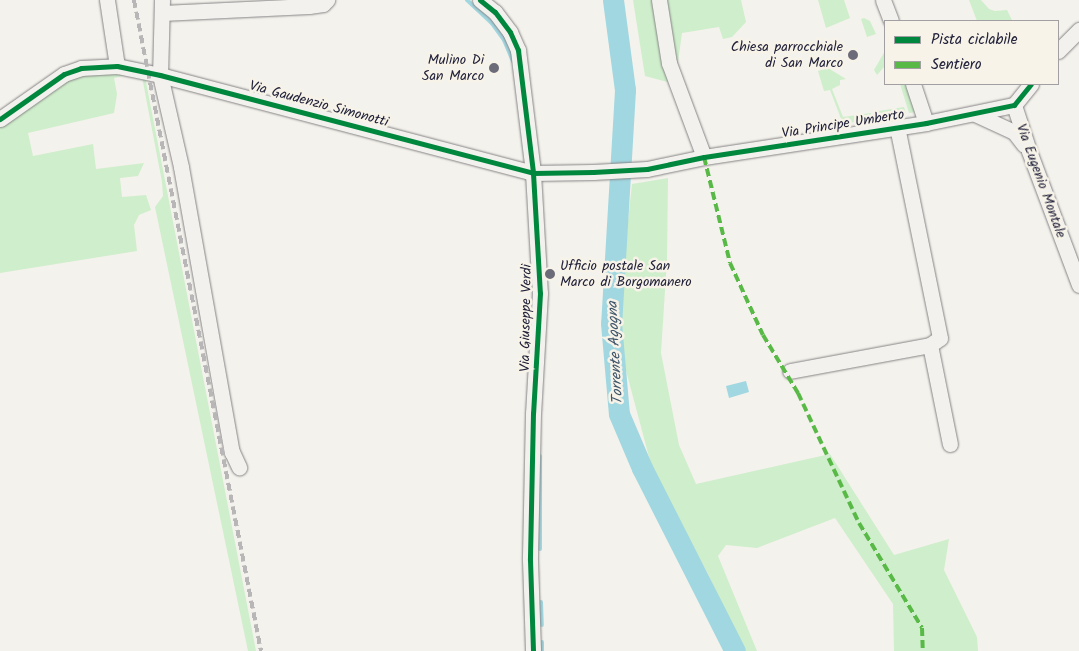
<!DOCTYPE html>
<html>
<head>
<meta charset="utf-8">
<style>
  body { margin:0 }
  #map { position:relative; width:1079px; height:651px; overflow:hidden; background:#f4f2ec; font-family:Kalam,sans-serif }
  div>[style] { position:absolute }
  .green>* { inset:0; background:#cfeecb }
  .water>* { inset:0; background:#a1d7e0 }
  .stream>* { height:4px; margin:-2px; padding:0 2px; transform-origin:2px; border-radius:2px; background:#a1d7e0 }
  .river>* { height:21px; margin:-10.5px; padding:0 10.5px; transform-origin:10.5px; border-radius:10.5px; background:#a1d7e0 }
  .roads { filter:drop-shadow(0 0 1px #858486) drop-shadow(0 0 1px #858486) }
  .minor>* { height:15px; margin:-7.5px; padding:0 7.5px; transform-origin:7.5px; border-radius:7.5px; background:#f2f1ed }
  .rail>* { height:4px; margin-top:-2px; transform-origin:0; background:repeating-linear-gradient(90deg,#b8b6b6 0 8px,transparent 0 12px) }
  .quiet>* { height:4px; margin-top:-2px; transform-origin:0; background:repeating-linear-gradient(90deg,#58b947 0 8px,transparent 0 12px) }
  .cycleway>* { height:5px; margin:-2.5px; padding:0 2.5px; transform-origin:2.5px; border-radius:2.5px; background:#00873e }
  .dots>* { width:14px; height:14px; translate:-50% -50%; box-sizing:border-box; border:2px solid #f7f3e8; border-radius:50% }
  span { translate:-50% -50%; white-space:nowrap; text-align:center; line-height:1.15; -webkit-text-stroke:5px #f7f3e8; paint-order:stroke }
  .poi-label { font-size:14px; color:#22223b }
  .right { translate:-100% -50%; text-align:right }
  .left { translate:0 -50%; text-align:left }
  .street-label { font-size:14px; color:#22223b }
  .water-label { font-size:15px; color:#3e556b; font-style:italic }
  .legend { position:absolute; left:884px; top:20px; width:175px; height:65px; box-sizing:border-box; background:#f7f3e8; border:1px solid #a29fa3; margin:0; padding:6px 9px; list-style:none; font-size:15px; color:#22223b }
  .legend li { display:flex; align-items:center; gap:10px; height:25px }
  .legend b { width:25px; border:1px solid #a29fa3 }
</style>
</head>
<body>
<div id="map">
  <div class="green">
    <div style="clip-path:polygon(633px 0,741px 0,746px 22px,732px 37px,723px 39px,719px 27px,682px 33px,675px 84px,645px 76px)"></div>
    <div style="clip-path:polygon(818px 0,844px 0,850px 18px,826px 28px)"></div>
    <div style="clip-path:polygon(969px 0,981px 0,989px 9px,995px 11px,1007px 10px,1012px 20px,977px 21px)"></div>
    <div style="clip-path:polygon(864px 18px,870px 21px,876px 34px,867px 37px,861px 19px)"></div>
    <div style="clip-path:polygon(885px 51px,885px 66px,877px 75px,874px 70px)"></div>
    <div style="clip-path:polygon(81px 68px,130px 74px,114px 78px,117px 94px,114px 113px,28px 133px,33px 156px,93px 144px,96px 169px,144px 163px,138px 176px,120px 178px,122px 197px,146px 195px,151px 210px,139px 215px,134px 225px,137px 251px,0 273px,0 119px)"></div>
    <div style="clip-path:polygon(828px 68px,846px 79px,840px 80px,840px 85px,832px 89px,843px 117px,871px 113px,872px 119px,843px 124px,830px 90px,824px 91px,818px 71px)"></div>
    <div style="clip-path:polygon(142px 77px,145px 77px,256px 651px,248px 651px,155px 207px,163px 196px,162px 182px)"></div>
    <div style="clip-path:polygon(900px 84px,907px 84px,916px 112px,909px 113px)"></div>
    <div style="clip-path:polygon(904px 107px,906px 113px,881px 117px,879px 111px)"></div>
    <div style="clip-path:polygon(668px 178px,667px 259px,661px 353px,679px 445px,696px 484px,830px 454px,894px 555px,949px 539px,944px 570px,977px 637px,978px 651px,894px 651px,893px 604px,835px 518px,757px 548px,726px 545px,718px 556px,757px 651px,743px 651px,708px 574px,653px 472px,624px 363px,619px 304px,632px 184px)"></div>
  </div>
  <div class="water">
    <div style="clip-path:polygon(746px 381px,749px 392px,729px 398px,726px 386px)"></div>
  </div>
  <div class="stream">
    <div style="left:467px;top:0;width:33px;rotate:43deg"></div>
    <div style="left:491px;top:22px;width:22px;rotate:54deg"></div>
    <div style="left:504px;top:40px;width:23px;rotate:67deg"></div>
    <div style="left:540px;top:456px;width:93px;rotate:90deg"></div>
    <div style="left:541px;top:602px;width:23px;rotate:88deg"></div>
    <div style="left:542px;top:642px;width:9px;rotate:90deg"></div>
  </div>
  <div class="river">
    <div style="left:613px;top:0;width:91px;rotate:82.4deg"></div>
    <div style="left:625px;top:90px;width:233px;rotate:93.4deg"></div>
    <div style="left:611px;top:323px;width:91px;rotate:85deg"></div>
    <div style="left:619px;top:414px;width:59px;rotate:66.9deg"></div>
    <div style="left:642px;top:468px;width:205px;rotate:63.1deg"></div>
  </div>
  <div class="roads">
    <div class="minor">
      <div style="left:107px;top:0;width:67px;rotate:81.4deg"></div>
      <div style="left:162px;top:0;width:75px;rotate:91.5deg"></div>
      <div style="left:160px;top:75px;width:94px;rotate:77.1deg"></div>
      <div style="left:181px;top:167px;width:290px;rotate:79.9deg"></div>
      <div style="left:232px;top:452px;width:17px;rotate:65deg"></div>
      <div style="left:480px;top:0;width:19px;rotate:39deg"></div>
      <div style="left:495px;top:12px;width:25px;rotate:53deg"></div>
      <div style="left:510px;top:32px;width:20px;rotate:66deg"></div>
      <div style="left:518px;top:50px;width:124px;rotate:83deg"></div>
      <div style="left:533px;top:173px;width:120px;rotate:86.7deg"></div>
      <div style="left:540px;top:293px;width:120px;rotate:93.3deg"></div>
      <div style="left:533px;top:413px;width:147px;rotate:91.2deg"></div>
      <div style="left:530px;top:560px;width:91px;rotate:88.1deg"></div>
      <div style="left:659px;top:0;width:64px;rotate:81deg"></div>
      <div style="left:669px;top:63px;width:100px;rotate:69.6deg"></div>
      <div style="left:883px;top:0;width:22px;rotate:69deg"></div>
      <div style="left:162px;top:13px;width:147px;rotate:-2.7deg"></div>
      <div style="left:309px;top:6px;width:14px;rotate:-8deg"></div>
      <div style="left:323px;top:4px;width:6px;rotate:-45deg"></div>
      <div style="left:1058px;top:51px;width:30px;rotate:-45deg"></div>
      <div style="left:913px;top:84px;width:41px;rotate:71.6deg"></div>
      <div style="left:1014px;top:105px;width:48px;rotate:71.9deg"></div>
      <div style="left:1029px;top:151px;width:143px;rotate:69.5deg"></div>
      <div style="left:975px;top:114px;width:43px;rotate:24.8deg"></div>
      <div style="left:1014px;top:132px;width:16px;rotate:52deg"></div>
      <div style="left:0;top:119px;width:78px;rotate:-35.1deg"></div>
      <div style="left:64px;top:74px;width:18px;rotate:-19deg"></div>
      <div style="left:81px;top:68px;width:36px;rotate:-3deg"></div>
      <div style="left:117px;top:66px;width:44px;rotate:11.8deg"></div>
      <div style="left:160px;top:75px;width:386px;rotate:14.7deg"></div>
      <div style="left:533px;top:173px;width:60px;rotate:-1deg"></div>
      <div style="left:593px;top:172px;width:54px;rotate:-3.2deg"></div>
      <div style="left:647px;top:169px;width:58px;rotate:-11.9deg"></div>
      <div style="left:704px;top:157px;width:225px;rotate:-8.7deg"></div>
      <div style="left:926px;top:123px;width:90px;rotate:-11.6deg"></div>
      <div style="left:1014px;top:105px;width:27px;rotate:-51deg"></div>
      <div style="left:930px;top:345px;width:101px;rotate:78.6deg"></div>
      <div style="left:790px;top:371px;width:142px;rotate:-10.5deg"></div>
      <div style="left:930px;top:345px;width:12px;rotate:-35deg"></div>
      <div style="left:940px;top:338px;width:215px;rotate:-101.5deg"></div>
    </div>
  </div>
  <div class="rail">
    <div style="left:134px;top:0;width:663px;rotate:78.96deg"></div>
  </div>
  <div class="quiet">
    <div style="left:704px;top:157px;width:109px;rotate:76.2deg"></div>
    <div style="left:730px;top:263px;width:79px;rotate:65.4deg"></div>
    <div style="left:763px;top:335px;width:68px;rotate:58.9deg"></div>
    <div style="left:798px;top:393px;width:144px;rotate:64.9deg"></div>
    <div style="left:859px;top:523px;width:122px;rotate:59deg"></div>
    <div style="left:922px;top:628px;width:23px;rotate:88deg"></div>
  </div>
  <div class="cycleway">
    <div style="left:480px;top:0;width:19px;rotate:39deg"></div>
    <div style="left:495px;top:12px;width:25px;rotate:53deg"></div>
    <div style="left:510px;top:32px;width:20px;rotate:66deg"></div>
    <div style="left:518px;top:50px;width:124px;rotate:83deg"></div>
    <div style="left:533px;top:173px;width:120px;rotate:86.7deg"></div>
    <div style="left:540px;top:293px;width:120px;rotate:93.3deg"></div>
    <div style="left:533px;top:413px;width:147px;rotate:91.2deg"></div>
    <div style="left:530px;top:560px;width:91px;rotate:88.1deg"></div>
    <div style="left:0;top:119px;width:78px;rotate:-35.1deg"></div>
    <div style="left:64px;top:74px;width:18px;rotate:-19deg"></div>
    <div style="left:81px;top:68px;width:36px;rotate:-3deg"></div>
    <div style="left:117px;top:66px;width:44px;rotate:11.8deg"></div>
    <div style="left:160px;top:75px;width:386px;rotate:14.7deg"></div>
    <div style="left:533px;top:173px;width:60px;rotate:-1deg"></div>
    <div style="left:593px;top:172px;width:54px;rotate:-3.2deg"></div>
    <div style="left:647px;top:169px;width:58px;rotate:-11.9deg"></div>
    <div style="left:704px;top:157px;width:225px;rotate:-8.7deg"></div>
    <div style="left:926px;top:123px;width:90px;rotate:-11.6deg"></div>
    <div style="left:1014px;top:105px;width:27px;rotate:-51deg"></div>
  </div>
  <div class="dots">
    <div style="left:853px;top:55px;background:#6c6b79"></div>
    <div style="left:494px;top:68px;background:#6c6b79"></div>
    <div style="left:550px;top:274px;background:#6c6b79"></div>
  </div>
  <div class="poi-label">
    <span class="right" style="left:843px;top:55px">Chiesa parrocchiale<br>di San Marco</span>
    <span class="right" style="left:484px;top:68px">Mulino Di<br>San Marco</span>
    <span class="left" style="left:560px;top:274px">Ufficio postale San<br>Marco di Borgomanero</span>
  </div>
  <div class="street-label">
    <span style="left:319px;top:104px;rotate:15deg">Via Gaudenzio Simonotti</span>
    <span style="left:843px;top:124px;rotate:-9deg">Via Principe Umberto</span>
    <span style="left:1041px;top:181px;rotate:70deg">Via Eugenio Montale</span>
    <span style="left:526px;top:318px;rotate:-89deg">Via Giuseppe Verdi</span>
  </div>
  <div class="water-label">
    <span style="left:616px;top:353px;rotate:-93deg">Torrente Agogna</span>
  </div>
  <ul class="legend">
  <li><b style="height:6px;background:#00873e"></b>Pista ciclabile</li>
  <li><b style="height:6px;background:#58b947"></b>Sentiero</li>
  </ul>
</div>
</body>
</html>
